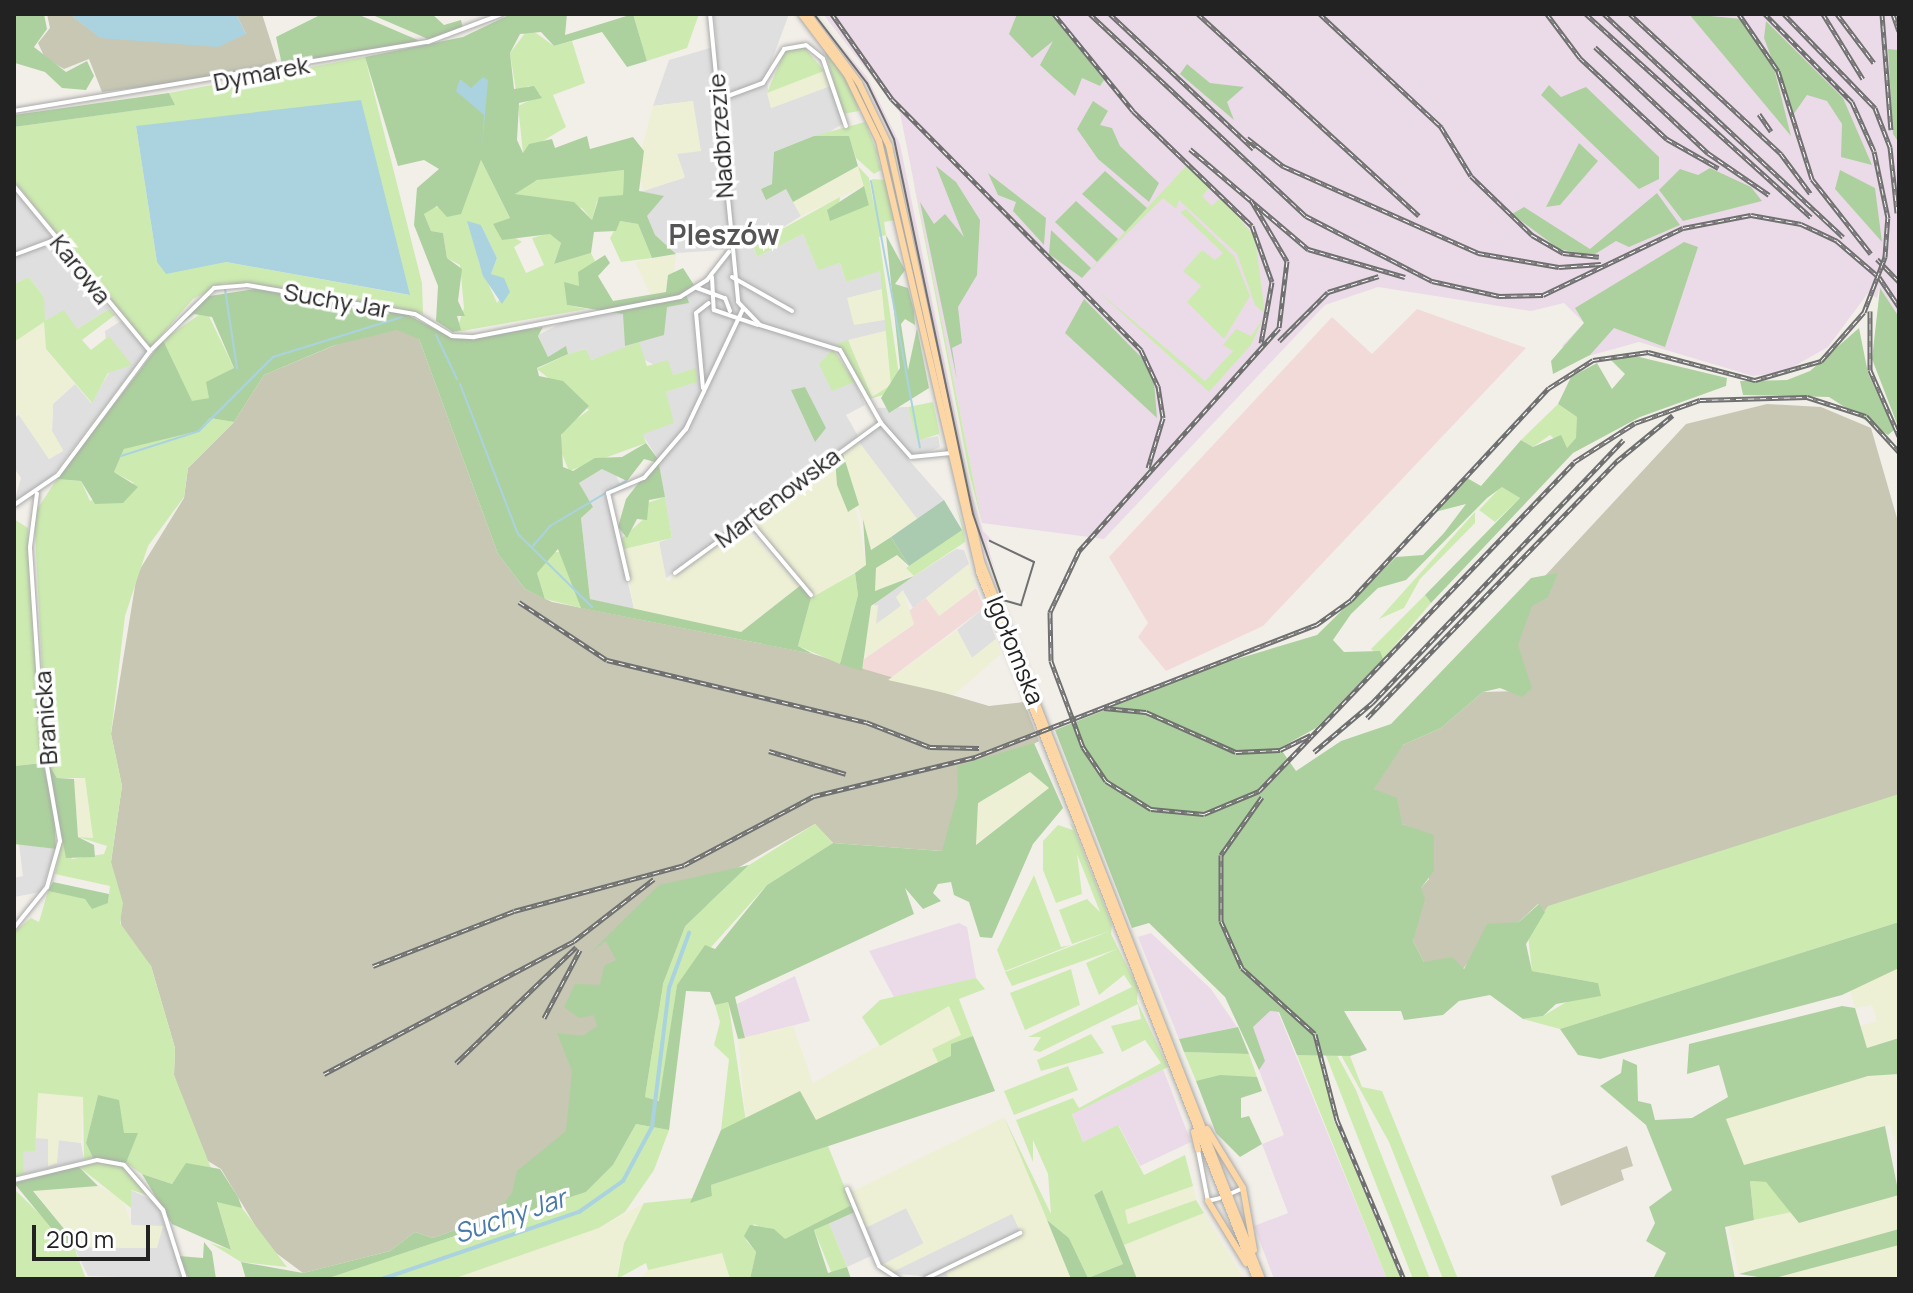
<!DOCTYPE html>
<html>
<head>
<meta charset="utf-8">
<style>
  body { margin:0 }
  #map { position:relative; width:1913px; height:1293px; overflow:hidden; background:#f2efe9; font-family:Manrope,sans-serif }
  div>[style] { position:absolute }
  .residential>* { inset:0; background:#e0dfdf }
  .commercial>* { inset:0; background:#f2dad9 }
  .industrial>* { inset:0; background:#ebdbe8 }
  .construction>* { inset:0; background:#c7c7b4 }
  .farmland>* { inset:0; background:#eef0d5 }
  .grass>* { inset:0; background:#cdebb0 }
  .forest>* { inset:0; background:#add19e }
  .cemetery>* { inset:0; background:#aacbaf }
  .water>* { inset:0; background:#aad3df }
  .stream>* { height:2px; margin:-1px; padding:0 1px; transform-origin:1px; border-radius:1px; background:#aad3df }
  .canal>* { height:4px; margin:-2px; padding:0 2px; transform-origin:2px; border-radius:2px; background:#aad3df }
  .roads { filter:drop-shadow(0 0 2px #a9a9a9) drop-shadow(0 0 2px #a9a9a9) }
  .minor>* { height:4px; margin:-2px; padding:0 2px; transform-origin:2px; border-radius:2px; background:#fff }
  .major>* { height:6px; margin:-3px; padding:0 3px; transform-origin:3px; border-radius:3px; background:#fcd6a4 }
  .tram>* { height:2px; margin:-1px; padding:0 1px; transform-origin:1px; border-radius:1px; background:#707070 }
  .rail>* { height:5px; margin-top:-2.5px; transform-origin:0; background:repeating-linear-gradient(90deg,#fff 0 6px,#707070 0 12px); box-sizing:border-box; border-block:2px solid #707070 }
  span { translate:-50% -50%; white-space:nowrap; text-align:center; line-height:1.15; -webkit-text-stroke:7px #fff; paint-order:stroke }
  .street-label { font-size:24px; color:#222 }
  .water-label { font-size:26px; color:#4a7aab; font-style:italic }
  .quarter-label { font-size:28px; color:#555; font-weight:700 }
  .frame { position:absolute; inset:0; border:16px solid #222; pointer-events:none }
  .scale { position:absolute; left:32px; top:1225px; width:118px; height:36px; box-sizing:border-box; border:4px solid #222; border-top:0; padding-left:10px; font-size:24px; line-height:28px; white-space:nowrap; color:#222; -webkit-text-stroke:6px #fff; paint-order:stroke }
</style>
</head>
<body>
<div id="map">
  <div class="residential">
    <div style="clip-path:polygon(714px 14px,789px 14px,766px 76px,771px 108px,830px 86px,844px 123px,778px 164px,772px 184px,761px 189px,786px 189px,801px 216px,753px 246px,757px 257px,803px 234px,818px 269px,840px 263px,846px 282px,880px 270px,883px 289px,848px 298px,890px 319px,889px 330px,833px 349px,836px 388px,855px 382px,865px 405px,846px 415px,858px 436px,665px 579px,659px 542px,672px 538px,658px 459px,642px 434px,666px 392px,696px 382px,695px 369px,673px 375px,626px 350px,590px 360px,586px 349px,568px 354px,566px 347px,548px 358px,538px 335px,576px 316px,687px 296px,721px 266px,724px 250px,661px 254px,632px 194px,684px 178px,677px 154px,693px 101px,653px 106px,669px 60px,717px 46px)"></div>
    <div style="clip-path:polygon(14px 189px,53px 238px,14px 254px)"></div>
    <div style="clip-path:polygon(55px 242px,109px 309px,77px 329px,44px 322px,44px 297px,29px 277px,14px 284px,14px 257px)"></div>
    <div style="clip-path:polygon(121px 321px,147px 351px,48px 481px,14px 502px,21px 478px,14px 468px,14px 419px,19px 414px,49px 459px,63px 451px,52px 431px,53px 404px,75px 384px,91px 403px,109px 373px,105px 331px)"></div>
    <div style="clip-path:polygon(908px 407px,917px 440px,938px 436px,940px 447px,908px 459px,944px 500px,917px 519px,858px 441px,884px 421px,877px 408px)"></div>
    <div style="clip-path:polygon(602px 469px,613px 469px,621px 486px,607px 491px,634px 609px,590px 599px,581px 518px,592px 506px,579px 483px)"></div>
    <div style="clip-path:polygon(956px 549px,964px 550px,969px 564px,913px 608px,903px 591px,901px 606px,876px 625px,874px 602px)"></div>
    <div style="clip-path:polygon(984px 608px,996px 639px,972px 658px,957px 630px)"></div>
    <div style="clip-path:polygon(19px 844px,56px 849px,41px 892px,14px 897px,14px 878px,23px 876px)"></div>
    <div style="clip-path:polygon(35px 1138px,48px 1138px,48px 1166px,59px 1140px,81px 1143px,84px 1160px,24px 1174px,22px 1151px,35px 1151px)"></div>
    <div style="clip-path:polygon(131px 1190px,157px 1203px,183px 1279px,88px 1276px,74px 1247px,156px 1248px,131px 1225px)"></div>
    <div style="clip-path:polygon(906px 1208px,924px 1244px,882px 1265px,865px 1228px)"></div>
    <div style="clip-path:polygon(855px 1212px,873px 1255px,847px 1267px,829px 1223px)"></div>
    <div style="clip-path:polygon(1012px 1213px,1022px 1235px,947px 1272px,949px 1279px,890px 1273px)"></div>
  </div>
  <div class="commercial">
    <div style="clip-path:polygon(1417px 309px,1526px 348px,1263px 626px,1166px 671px,1138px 637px,1148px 623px,1109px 557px,1332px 317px,1372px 354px)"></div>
    <div style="clip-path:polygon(976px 588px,984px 608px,888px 680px,862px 671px,864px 659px,913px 625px,906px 613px,926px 598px,940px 615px)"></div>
  </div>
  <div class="industrial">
    <div style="clip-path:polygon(813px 14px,867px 77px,900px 144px,971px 492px,983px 531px,994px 542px,986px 540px,996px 573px,983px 541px,994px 574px,974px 520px,966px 487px,896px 148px,863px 78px)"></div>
    <div style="clip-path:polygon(823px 14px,1899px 14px,1899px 317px,1879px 289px,1877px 298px,1868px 293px,1828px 347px,1784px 372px,1753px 376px,1639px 342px,1574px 360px,1562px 346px,1584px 323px,1564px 303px,1531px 311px,1378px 287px,1325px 305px,1104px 539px,982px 523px,900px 113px)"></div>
    <div style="clip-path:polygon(959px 923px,967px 927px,976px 978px,895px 999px,869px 951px)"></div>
    <div style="clip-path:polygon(1151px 933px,1211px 989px,1237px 1027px,1179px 1039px,1138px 937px)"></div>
    <div style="clip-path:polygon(795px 976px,810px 1021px,745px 1038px,737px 1004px)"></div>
    <div style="clip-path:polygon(1269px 1011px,1278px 1012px,1387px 1279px,1274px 1279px,1254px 1226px,1288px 1213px,1262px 1144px,1284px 1135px,1245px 1034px)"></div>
    <div style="clip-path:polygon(1163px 1069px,1191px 1142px,1140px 1166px,1119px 1126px,1083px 1142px,1072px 1113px)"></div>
  </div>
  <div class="construction">
    <div style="clip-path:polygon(47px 14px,70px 14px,101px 38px,246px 34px,236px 14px,262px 14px,277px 61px,231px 76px,102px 92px,89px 59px,64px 69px,45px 58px,38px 43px,50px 28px)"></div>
    <div style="clip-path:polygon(402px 317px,419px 339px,498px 554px,525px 589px,552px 602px,813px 654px,989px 706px,1024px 702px,1039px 741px,1018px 753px,942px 851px,833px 843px,815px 824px,718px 879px,629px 1088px,493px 1216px,433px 1238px,415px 1232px,390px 1251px,303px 1273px,268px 1247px,221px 1169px,203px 1158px,174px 1075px,175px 1048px,151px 966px,123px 936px,111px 862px,122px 786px,111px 734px,137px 574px,184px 498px,188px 468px,234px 422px,264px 375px)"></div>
    <div style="clip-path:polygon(1767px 404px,1821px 407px,1871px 428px,1899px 525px,1899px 796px,1545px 912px,1538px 904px,1519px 922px,1495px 926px,1463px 969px,1424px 962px,1413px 941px,1421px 888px,1429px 879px,1425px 833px,1402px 824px,1374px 789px,1379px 771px,1403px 745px,1441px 728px,1483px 692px,1517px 691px,1506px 618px,1686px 424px)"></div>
    <div style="clip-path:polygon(1627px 1146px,1633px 1166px,1621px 1170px,1624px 1180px,1561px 1206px,1551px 1176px)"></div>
  </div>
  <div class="farmland">
    <div style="clip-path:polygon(824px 71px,830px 86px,771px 108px,767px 93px)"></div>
    <div style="clip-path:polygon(693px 101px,701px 151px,677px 154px,685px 177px,644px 191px,636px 170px,653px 106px)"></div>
    <div style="clip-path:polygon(858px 166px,864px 186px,801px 216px,793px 202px)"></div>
    <div style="clip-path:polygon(676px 254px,672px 288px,651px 296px,635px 262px)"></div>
    <div style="clip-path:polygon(883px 289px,890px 319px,854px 325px,847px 298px)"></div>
    <div style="clip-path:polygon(44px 322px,46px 350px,75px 384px,53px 403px,52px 431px,63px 450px,49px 459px,14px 408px,14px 342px)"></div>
    <div style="clip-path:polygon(889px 330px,895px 371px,891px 385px,872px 397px,848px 340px)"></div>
    <div style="clip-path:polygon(858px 441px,917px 519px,870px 550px,842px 451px)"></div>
    <div style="clip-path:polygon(835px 457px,849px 512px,855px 508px,859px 522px,866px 565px,815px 597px,750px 520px)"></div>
    <div style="clip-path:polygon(742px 526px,801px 585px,741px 632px,634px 609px,624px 549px,659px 542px,667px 582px)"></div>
    <div style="clip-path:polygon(897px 554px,913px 575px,875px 592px,876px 568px)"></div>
    <div style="clip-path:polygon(969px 564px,976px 588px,939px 616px,926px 598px)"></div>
    <div style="clip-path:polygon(903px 590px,914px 624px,864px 659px,871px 606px,878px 605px,876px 624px,901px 606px,896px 597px)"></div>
    <div style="clip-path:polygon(957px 630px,972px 658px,996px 639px,1001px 654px,954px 695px,888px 680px)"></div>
    <div style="clip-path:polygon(1031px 771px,1049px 788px,975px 845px,978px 803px)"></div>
    <div style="clip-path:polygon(85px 778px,93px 839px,78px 837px,70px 797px,74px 779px)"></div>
    <div style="clip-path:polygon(1899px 968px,1899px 1038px,1867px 1048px,1859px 1026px,1877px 1021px,1872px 1005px,1855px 1008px,1849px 988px)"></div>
    <div style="clip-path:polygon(949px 1005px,961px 1035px,933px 1049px,938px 1062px,816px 1121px,800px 1091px,746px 1122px,738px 1039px,793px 1026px,813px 1083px)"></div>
    <div style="clip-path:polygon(1899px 1074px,1899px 1153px,1890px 1125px,1744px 1166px,1726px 1119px,1736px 1112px,1868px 1076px)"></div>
    <div style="clip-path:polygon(37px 1093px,84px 1096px,81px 1143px,59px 1140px,57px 1163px,48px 1166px,48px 1139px,35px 1138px)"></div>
    <div style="clip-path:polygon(1004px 1117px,1071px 1279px,949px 1279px,946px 1272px,1022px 1235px,1012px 1214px,890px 1273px,882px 1265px,924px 1243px,906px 1208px,865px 1228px,851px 1192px)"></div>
    <div style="clip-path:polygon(98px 1186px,122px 1198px,132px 1225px,163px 1226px,157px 1248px,79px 1247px,33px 1190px)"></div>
    <div style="clip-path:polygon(1193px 1186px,1196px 1200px,1128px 1224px,1124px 1210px)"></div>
    <div style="clip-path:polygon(1899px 1195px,1899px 1229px,1739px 1274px,1728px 1226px,1792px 1212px,1799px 1223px)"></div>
    <div style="clip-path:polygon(644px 1203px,624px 1243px,616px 1279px,453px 1279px,599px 1228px)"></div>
    <div style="clip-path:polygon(1204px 1213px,1244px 1279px,1137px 1279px,1124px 1245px)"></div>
    <div style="clip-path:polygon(1899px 1245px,1899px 1279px,1771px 1279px)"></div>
    <div style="clip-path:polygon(722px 1253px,730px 1279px,640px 1279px,648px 1270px)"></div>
  </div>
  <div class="grass">
    <div style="clip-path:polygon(633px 14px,706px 14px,699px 14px,687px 48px,647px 61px)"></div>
    <div style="clip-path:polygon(529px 28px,554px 46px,572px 41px,585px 83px,553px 95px,566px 127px,523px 153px,518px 106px,541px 95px,529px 86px,516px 91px,510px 53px)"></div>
    <div style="clip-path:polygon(804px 47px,824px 71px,767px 93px,785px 50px)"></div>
    <div style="clip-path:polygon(824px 48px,848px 83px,860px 111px,857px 105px,859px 111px,843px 114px)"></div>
    <div style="clip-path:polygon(evenodd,365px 57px,422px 283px,423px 314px,224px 283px,193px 299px,150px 348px,14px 181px,14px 127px,174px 105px,169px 93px,365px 57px,136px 126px,409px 295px,226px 262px,157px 262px,136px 126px)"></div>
    <div style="clip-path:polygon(865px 122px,881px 162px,876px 153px,881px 170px,874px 174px,856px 158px,849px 137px,814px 136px)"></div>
    <div style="clip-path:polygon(evenodd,481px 160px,510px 218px,493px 225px,522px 242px,514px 247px,526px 273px,544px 265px,532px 238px,550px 233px,561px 243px,554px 264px,591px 253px,595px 261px,567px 305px,587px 309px,456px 332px,464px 308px,460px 265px,447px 258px,443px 233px,431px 231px,424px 214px,432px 207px,462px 209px,481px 160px,481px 225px,497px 258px,491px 274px,506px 290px,497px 303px,479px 263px,473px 231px,481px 225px)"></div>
    <div style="clip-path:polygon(1187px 165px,1210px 187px,1202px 196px,1212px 206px,1221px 197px,1255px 237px,1265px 314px,1255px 305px,1237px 254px,1179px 200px,1176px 209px,1163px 198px,1082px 278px)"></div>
    <div style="clip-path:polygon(858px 166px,869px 178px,874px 206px,872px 179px,886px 180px,896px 220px,884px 222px,886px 235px,879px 237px,899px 375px,889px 393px,870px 399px,837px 344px,848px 340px,872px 397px,891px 385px,880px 271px,846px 282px,840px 263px,818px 270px,803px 234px,757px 257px,753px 245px,840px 197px,839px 205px,869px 205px)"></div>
    <div style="clip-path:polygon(911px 168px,923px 227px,982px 523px,969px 472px)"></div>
    <div style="clip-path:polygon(624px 170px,623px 195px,597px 201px,592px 220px,582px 208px,515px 194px,519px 186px,541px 179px)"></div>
    <div style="clip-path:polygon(1186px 209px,1234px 256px,1250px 296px,1224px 339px,1187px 302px,1201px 286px,1183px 271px,1202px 250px,1215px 260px,1223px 253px,1180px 212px)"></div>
    <div style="clip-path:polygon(620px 221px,638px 224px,652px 258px,621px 262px,610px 238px)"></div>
    <div style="clip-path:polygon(29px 277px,44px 297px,45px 321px,64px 310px,77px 329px,109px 309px,115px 315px,82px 340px,91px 350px,109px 336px,132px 365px,108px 373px,92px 403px,46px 349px,44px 322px,14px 342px,14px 284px)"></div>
    <div style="clip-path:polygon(1093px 287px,1205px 381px,1233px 351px,1223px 345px,1236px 329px,1251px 336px,1264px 317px,1251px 345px,1209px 392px)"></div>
    <div style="clip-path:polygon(206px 310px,234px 368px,214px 380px,209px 398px,192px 402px,163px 340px)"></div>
    <div style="clip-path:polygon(639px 342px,647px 366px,668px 360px,673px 375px,696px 368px,697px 382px,666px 392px,674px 423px,643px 434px,646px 443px,569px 471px,558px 444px,565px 427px,589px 410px,537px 369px,568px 354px,586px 349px,591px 360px)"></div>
    <div style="clip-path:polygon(833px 349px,855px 382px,832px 391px,819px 364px)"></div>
    <div style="clip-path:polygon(933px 402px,936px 416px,942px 446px,939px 434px,917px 441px,908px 407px)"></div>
    <div style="clip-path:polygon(1558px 404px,1577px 417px,1577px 438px,1566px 449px,1550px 435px,1533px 447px,1521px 440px)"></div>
    <div style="clip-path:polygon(210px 418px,234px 422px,188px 468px,184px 497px,148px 546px,125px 616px,111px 734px,122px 786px,111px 862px,123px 903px,120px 923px,151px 966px,175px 1048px,174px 1075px,211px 1168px,186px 1164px,172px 1184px,142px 1174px,126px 1163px,137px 1134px,124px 1133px,98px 1095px,86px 1143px,93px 1158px,84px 1160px,83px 1097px,38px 1093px,35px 1151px,23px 1151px,24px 1174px,14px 1178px,14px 932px,31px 918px,39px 922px,48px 891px,108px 903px,110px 886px,55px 874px,62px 841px,72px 859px,104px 854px,107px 846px,78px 837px,93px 838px,85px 778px,57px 778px,47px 762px,34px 514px,57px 479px,81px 481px,90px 501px,134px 483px,114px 472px,124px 449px)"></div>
    <div style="clip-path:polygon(1502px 486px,1520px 498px,1495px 522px,1479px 510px)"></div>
    <div style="clip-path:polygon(665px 497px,672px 538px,624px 549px,621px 539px,647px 516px,647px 503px)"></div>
    <div style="clip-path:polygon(954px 498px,964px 530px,965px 542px,914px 576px,906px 568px,962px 529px,957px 514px,964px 535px)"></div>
    <div style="clip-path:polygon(1475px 512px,1475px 523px,1420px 579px,1404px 608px,1379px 619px)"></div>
    <div style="clip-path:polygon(14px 519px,28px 528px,43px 763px,14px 766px)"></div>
    <div style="clip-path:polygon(550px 552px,561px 552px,581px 608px,545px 599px,537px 573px)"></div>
    <div style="clip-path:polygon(855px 573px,858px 595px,840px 664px,798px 646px,811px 598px)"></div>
    <div style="clip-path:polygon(1425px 595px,1431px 603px,1383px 659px,1371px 649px)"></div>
    <div style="clip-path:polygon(1899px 794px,1899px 922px,1560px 1029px,1523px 1019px,1543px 1016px,1598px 983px,1532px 971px,1528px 935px,1548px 906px)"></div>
    <div style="clip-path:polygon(1069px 822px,1073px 826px,1112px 925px,1111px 934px,1138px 988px,1137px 1001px,1168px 1067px,1072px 1114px,1083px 1142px,1118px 1125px,1144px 1175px,1185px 1155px,1193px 1186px,1125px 1210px,1128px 1224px,1196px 1200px,1204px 1213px,1124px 1245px,1101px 1190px,1094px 1195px,1123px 1264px,1088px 1278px,1069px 1238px,1047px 1220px,1004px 1117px,1051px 1214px,1048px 1174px,1033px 1140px,1033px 1162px,1016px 1120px,1073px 1098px,1079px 1108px,1161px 1063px,1145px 1040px,1122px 1052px,1111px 1026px,1141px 1019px,1138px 1004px,1040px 1052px,1033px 1050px,1041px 1037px,1028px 1037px,1132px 987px,1124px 975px,1099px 995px,1086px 963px,1117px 949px,1012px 986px,1005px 972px,1110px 931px,1072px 944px,1059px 910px,1087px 899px,1100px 912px,1077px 854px,1082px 894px,1056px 903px,1043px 870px,1043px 841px,1058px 825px,1073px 830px)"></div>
    <div style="clip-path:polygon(815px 824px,833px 843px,767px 885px,677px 985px,660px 1101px,645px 1097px,663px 983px,685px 926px,749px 865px)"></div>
    <div style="clip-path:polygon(1034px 875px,1061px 947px,1071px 945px,1005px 971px,997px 950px)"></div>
    <div style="clip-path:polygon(1071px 969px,1080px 1005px,1025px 1030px,1010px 993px)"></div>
    <div style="clip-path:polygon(976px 978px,985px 989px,959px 999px,973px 1036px,952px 1044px,952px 1056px,938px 1062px,932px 1049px,961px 1035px,949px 1006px,880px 1046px,862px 1017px,880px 1000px)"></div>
    <div style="clip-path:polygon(728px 1001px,746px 1122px,721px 1130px,729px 1059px,714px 1045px,720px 1022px,715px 1005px)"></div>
    <div style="clip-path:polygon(1091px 1034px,1104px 1053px,1041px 1071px,1037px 1060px)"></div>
    <div style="clip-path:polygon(1184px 1052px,1249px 1054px,1257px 1077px,1196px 1081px)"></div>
    <div style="clip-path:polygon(1325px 1053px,1337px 1055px,1356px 1090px,1430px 1279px,1413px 1279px)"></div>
    <div style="clip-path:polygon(1320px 1054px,1334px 1121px,1401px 1279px,1387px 1279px,1297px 1055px)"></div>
    <div style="clip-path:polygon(1341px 1055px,1350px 1056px,1362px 1087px,1382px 1091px,1458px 1279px,1443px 1279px,1389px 1142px)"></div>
    <div style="clip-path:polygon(1068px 1066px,1078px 1090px,1014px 1115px,1004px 1091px)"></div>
    <div style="clip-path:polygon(636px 1124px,669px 1130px,654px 1170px,625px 1212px,599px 1228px,453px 1279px,326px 1279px,586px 1192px,613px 1165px)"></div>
    <div style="clip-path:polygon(828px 1146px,853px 1208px,785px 1240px,754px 1224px,746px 1240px,756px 1252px,750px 1279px,730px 1279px,722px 1253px,648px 1270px,646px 1263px,617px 1279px,624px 1243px,644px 1203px,712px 1196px,711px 1185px)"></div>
    <div style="clip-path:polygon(107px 1161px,126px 1169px,151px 1196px,131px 1190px,131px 1208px,78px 1166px)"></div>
    <div style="clip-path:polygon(1750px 1181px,1766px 1182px,1792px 1212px,1754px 1220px)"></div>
    <div style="clip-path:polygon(14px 1189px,74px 1247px,86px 1279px,14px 1279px)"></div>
    <div style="clip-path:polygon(225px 1200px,242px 1208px,287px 1267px,241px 1262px,210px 1243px,231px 1250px,217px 1201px)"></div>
    <div style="clip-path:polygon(829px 1223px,847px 1267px,832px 1274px,814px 1230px)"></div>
  </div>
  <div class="forest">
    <div style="clip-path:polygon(14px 14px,44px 14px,47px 29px,34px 47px,66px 72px,87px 61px,94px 76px,86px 90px,62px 88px,45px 72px,15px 63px)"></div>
    <div style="clip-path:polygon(322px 14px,357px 14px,420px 41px,282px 65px,276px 37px)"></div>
    <div style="clip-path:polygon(370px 14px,432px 14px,444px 25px,461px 20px,463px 29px,428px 39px)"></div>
    <div style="clip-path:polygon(evenodd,511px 14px,567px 14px,565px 35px,633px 14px,647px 61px,627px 67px,602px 32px,554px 46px,541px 32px,520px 34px,510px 53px,514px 89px,534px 86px,542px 98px,519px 103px,517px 140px,523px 153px,529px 144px,552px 139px,555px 148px,587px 136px,590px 149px,633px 137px,644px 151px,639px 191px,664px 196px,647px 216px,655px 235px,676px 254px,652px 258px,638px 224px,620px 221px,616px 231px,594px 232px,591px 253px,554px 264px,561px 243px,550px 234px,502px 240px,493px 224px,510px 218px,481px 160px,461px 214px,447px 217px,437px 206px,424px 214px,431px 231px,443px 233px,447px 258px,462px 269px,458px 301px,465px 316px,457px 316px,461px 330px,453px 332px,436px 321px,438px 286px,414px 225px,417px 188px,439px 169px,424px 160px,398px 166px,365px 57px,463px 37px,511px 14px,624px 170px,623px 195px,599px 197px,592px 220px,574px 202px,515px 194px,537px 180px,624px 170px)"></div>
    <div style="clip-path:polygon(1017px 14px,1052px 14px,1104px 80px,1100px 86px,1082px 78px,1075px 96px,1054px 78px,1040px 65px,1053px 41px,1032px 58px,1009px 34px)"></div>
    <div style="clip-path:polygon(1689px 14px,1742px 19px,1772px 60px,1791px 136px)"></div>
    <div style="clip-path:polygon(1766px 21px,1843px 98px,1872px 165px,1841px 157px,1842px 124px,1827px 101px,1807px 95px,1793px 115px,1764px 38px)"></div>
    <div style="clip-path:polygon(1888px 49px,1899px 50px,1897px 140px,1893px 134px)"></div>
    <div style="clip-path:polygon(1187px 64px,1210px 83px,1244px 87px,1227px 102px,1234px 120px,1180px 74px)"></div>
    <div style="clip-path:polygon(1549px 85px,1561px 97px,1586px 87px,1659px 157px,1659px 179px,1639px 189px,1541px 95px)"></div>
    <div style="clip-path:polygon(169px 93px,175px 105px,14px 127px,14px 115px)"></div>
    <div style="clip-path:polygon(1093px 101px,1108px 111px,1100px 125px,1112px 128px,1120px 146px,1159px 183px,1149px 202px,1098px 159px,1077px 129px)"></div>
    <div style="clip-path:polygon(814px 136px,849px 136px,858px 166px,793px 202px,786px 189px,766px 200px,761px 189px,772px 184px,774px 152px)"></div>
    <div style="clip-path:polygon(1579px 143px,1598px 161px,1560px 205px,1546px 207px)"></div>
    <div style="clip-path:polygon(936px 166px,956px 182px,980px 220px,977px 275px,958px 307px,962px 343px,952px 348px,957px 380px,920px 202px,934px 224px,945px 214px,964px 237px)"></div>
    <div style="clip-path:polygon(1710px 168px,1751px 187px,1762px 201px,1683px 221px,1659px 190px,1680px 169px,1698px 175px)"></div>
    <div style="clip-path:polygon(1840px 170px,1875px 188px,1882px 242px,1835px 189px)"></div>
    <div style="clip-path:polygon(1105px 171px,1147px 208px,1125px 232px,1082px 194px)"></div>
    <div style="clip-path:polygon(988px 173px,1046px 218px,1044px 245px,1013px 211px,1016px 202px,998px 195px)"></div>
    <div style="clip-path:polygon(864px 186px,869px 205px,830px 221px,827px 210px)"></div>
    <div style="clip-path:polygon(1657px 193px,1680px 225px,1629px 247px,1616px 241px,1592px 256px,1559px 249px,1512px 214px,1524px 207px,1590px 249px)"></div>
    <div style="clip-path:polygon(1076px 201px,1118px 239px,1097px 262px,1055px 222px)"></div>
    <div style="clip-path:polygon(1051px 230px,1091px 268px,1082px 278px,1049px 254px)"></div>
    <div style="clip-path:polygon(886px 235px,905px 270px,895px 284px,908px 288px,914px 311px,915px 325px,905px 319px,901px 324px,908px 370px,917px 328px,929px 388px,889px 413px,881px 398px,900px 368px)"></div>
    <div style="clip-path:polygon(1684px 242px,1698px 247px,1665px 347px,1614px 328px,1590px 355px,1553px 374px,1551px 361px,1584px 323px,1575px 308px)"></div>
    <div style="clip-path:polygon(605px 255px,610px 263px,598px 276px,613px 301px,666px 292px,668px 275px,683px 268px,694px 285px,685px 291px,689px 303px,667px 307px,664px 335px,625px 346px,623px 314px,567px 305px,564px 282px,579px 286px,578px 272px)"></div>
    <div style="clip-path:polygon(1880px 288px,1899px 317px,1899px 429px,1872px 359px)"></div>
    <div style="clip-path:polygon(255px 289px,406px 314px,454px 339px,543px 327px,538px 336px,548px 357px,566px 346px,568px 354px,537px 368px,539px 376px,563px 381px,589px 406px,561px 435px,563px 467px,573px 471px,595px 458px,622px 457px,646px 443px,658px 459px,665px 497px,649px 500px,647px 520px,637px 519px,627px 538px,618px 527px,626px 499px,655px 462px,644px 459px,627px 481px,602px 469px,579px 483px,593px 507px,581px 518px,590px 599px,741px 632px,801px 585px,811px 598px,798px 646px,813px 654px,581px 608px,558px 549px,537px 573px,545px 599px,525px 589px,498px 554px,419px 339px,397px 330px,335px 345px,264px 375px,234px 422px,210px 418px,198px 431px,124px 449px,114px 472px,138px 487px,123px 503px,95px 504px,81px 481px,57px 479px,163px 340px,192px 401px,209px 398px,206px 382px,234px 368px,212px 317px,194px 314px,172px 330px,203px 297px)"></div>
    <div style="clip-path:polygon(1084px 299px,1143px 359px,1154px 381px,1157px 418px,1065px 333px)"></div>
    <div style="clip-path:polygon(1859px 328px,1868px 373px,1894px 430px,1888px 435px,1829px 397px,1743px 395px,1740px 381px,1787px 380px,1810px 371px)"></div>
    <div style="clip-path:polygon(1631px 355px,1727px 378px,1726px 386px,1640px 417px,1573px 453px,1431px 603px,1425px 595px,1520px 498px,1502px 487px,1487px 498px,1406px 580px,1378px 588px,1351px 614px,1333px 640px,1344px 652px,1380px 651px,1383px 659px,1316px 728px,1280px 748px,1296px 771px,1341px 741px,1391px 724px,1531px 578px,1558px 573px,1548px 597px,1532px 606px,1518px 645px,1532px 688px,1522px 697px,1500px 688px,1483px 692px,1441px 728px,1403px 745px,1374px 789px,1397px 798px,1402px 824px,1434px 835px,1434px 871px,1421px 888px,1425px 899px,1413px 941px,1424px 962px,1452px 957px,1464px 969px,1487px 924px,1519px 922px,1539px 904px,1545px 912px,1526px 944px,1532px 971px,1598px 983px,1601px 996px,1556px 1004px,1543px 1016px,1523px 1019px,1490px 995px,1459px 1001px,1443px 1015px,1404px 1020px,1401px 1011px,1344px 1011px,1367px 1050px,1350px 1056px,1297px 1055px,1279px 1012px,1270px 1011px,1253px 1027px,1265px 1061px,1259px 1070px,1225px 997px,1149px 923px,1132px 928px,1055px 730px,1217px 665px,1317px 635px,1396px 557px,1423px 555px,1444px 533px,1466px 504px,1435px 512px,1467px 478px,1481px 486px,1521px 440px,1533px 447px,1561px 435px,1567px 448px,1576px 438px,1577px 417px,1558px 404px,1571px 377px,1597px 363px,1612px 389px,1625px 374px,1610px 359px)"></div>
    <div style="clip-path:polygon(805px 387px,826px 428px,815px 442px,791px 390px)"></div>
    <div style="clip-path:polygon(842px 451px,859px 505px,848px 512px,837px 485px,835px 457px)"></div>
    <div style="clip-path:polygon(863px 519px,871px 550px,891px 537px,909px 566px,897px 555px,876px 568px,875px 591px,914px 576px,871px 606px,862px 671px,840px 664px,858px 595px,855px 573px,866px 565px)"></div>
    <div style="clip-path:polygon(evenodd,1034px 743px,1063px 808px,1033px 844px,992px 938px,980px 937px,969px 902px,954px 895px,951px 882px,938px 884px,933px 893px,941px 901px,923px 909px,905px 888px,914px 914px,735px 997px,745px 1038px,738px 1039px,728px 1002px,715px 1005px,710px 992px,686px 991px,669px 1130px,636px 1124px,613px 1165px,586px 1192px,326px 1279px,246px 1279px,241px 1262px,303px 1273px,390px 1251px,415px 1232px,433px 1238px,493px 1216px,512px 1193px,517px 1171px,566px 1131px,572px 1071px,557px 1033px,583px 1036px,597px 1026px,594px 1015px,579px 1018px,564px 1007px,575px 984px,600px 985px,604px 966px,616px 960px,606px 941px,591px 952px,659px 885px,749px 865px,685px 926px,663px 983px,645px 1097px,659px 1101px,677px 985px,705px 945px,715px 949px,767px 885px,833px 843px,942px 851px,958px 793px,957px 766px,1034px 743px,1030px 772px,1049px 788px,976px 845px,978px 803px,1030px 772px)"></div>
    <div style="clip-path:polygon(47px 762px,57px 778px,74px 779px,78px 837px,94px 845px,95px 857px,66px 858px)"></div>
    <div style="clip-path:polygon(43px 763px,54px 812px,56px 849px,14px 844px,14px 766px)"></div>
    <div style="clip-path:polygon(53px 882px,109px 894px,108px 903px,92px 909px,85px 899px,48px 891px)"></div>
    <div style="clip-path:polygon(1899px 922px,1899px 968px,1842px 995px,1600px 1059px,1578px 1055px,1560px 1029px)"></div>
    <div style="clip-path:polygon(1842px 1006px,1855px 1008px,1867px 1048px,1899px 1038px,1899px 1074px,1868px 1076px,1726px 1119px,1744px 1165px,1885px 1126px,1899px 1195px,1799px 1223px,1766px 1182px,1750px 1181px,1754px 1220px,1725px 1227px,1735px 1279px,1653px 1279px,1666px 1253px,1646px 1241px,1655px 1223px,1649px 1207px,1672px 1190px,1646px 1125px,1600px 1086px,1621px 1073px,1623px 1059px,1637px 1065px,1638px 1101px,1651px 1104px,1655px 1120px,1692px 1118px,1728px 1097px,1719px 1065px,1687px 1074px,1689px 1044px)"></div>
    <div style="clip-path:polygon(1238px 1027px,1249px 1054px,1184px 1052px,1179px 1039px)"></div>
    <div style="clip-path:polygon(973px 1036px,995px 1091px,711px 1185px,712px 1196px,690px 1203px,721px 1130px,800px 1091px,816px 1120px,951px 1056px,951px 1044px)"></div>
    <div style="clip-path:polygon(1220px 1075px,1257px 1077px,1262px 1091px,1241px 1098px,1241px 1118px,1249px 1116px,1262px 1144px,1240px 1157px,1216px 1133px,1196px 1081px)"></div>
    <div style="clip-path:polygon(98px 1095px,119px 1100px,124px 1133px,138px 1133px,126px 1163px,93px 1158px,86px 1143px)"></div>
    <div style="clip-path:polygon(186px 1163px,220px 1169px,238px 1197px,242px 1208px,217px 1202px,231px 1250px,172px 1224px,142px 1174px,172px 1184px)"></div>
    <div style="clip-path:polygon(78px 1166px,98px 1186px,33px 1191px,79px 1247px,66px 1246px,14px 1183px)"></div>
    <div style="clip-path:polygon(1102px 1190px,1124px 1245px,1137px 1279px,1071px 1279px,1047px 1220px,1069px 1238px,1088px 1278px,1123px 1264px,1094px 1195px)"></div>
    <div style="clip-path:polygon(850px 1206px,855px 1212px,814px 1230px,828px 1273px,847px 1267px,851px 1279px,750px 1279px,756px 1252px,744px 1236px,750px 1225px,774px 1229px,785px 1239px)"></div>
    <div style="clip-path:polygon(1899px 1229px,1899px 1245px,1771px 1279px,1739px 1274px)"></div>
    <div style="clip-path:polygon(204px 1242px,212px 1252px,216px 1279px,189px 1279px,179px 1256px,203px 1258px)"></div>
  </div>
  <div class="cemetery">
    <div style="clip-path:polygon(944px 500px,962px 530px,909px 566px,891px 537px)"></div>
  </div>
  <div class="water">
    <div style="clip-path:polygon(70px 14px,236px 14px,246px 34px,218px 47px,100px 38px)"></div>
    <div style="clip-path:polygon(483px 77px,488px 80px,482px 149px,484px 115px,456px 91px,460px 79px,471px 88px)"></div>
    <div style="clip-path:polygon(361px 100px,410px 295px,226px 262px,166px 274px,157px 262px,136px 126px)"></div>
    <div style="clip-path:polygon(467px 221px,481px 225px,497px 258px,491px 274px,504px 278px,510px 292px,502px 304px,483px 276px)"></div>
  </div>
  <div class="stream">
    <div style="left:871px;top:181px;width:271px;rotate:79.6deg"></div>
    <div style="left:225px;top:289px;width:80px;rotate:81.4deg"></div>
    <div style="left:436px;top:335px;width:49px;rotate:64.5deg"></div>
    <div style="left:460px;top:384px;width:161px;rotate:68.9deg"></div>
    <div style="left:518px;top:534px;width:104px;rotate:44.6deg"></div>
    <div style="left:121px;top:456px;width:82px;rotate:-17.8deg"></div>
    <div style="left:199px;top:431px;width:105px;rotate:-45deg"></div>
    <div style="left:273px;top:357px;width:135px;rotate:-17.2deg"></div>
    <div style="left:532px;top:547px;width:28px;rotate:-49deg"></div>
    <div style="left:550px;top:526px;width:88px;rotate:-30.6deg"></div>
  </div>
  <div class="canal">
    <div style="left:382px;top:1279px;width:208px;rotate:-18.8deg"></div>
    <div style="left:579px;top:1212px;width:54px;rotate:-35.2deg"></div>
    <div style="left:623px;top:1181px;width:61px;rotate:-61.8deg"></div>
    <div style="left:652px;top:1127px;width:140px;rotate:-83deg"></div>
    <div style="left:669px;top:988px;width:59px;rotate:-70deg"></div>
  </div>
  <div class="roads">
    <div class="minor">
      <div style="left:710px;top:14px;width:289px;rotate:84.4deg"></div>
      <div style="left:738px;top:302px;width:32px;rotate:46deg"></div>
      <div style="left:760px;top:325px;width:84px;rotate:17.4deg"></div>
      <div style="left:840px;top:350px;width:84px;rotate:60.7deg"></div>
      <div style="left:881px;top:423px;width:45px;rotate:48.6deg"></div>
      <div style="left:911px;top:457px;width:40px;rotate:-5.7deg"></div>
      <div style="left:717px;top:100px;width:49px;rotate:-20.3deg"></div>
      <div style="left:763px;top:83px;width:40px;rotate:-58deg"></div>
      <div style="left:784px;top:49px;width:22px;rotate:-10deg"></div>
      <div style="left:806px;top:45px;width:22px;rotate:39deg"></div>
      <div style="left:823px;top:59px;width:71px;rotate:71.1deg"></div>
      <div style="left:14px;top:111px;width:420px;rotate:-9.5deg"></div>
      <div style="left:428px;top:42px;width:79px;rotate:-20.7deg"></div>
      <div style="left:14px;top:186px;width:214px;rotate:50.5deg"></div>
      <div style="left:14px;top:255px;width:46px;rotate:-20.4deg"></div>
      <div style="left:712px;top:277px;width:33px;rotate:87deg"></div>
      <div style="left:714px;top:310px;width:46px;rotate:18.8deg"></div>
      <div style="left:732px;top:277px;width:69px;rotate:29.5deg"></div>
      <div style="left:697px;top:288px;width:30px;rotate:20deg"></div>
      <div style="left:725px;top:298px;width:14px;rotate:69deg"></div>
      <div style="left:703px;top:388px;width:75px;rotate:-95.3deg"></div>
      <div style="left:696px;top:313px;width:16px;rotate:-38deg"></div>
      <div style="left:14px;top:505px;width:53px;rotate:-34.3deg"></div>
      <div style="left:58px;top:475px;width:154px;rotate:-53.4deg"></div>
      <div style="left:150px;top:351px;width:90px;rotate:-44.5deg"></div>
      <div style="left:214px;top:288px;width:33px;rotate:-5deg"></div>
      <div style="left:247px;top:285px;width:170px;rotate:9.8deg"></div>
      <div style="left:415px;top:314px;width:43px;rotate:30.7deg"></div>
      <div style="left:452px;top:336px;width:22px;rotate:3deg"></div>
      <div style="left:474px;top:337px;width:210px;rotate:-11deg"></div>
      <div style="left:680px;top:297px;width:32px;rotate:-32deg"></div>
      <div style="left:707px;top:280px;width:36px;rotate:-52deg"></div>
      <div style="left:748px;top:520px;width:98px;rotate:50deg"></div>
      <div style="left:675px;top:573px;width:255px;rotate:-36.1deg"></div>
      <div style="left:628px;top:579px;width:88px;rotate:-103.1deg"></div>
      <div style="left:608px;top:493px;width:39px;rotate:-23deg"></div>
      <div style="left:644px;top:478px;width:65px;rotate:-49.4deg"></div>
      <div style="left:686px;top:429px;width:133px;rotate:-64.6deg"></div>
      <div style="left:14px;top:928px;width:53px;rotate:-51.2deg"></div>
      <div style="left:47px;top:887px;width:48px;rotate:-74.2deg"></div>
      <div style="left:60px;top:841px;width:98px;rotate:-99.9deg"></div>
      <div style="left:43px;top:744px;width:197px;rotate:-93.8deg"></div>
      <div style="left:30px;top:547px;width:54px;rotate:-82.6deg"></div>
      <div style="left:1198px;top:1150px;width:52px;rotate:78.9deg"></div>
      <div style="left:1208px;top:1201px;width:12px;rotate:-14deg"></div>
      <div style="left:14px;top:1180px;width:85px;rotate:-13.5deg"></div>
      <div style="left:97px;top:1160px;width:27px;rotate:10deg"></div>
      <div style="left:124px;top:1165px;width:60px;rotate:49.1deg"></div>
      <div style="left:163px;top:1210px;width:72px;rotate:72.3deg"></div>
      <div style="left:847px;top:1189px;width:83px;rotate:67.4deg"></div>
      <div style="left:879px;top:1266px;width:24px;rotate:33deg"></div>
      <div style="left:1232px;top:1193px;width:12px;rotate:-24deg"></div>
      <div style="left:925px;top:1279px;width:106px;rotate:-25.8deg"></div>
    </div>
    <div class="major">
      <div style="left:801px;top:14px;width:76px;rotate:53deg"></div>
      <div style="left:847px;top:75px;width:73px;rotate:64.1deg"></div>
      <div style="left:879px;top:141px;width:442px;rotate:76.9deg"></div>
      <div style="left:979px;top:572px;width:759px;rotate:68.6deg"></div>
      <div style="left:808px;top:14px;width:86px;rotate:53.5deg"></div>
      <div style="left:859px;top:83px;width:70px;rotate:64.5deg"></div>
      <div style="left:889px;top:146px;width:425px;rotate:77.5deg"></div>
      <div style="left:981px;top:561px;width:771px;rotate:68.63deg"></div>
      <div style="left:1207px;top:1129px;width:69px;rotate:58.6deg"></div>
      <div style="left:1243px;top:1188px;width:63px;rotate:79.9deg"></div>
      <div style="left:1194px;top:1132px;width:18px;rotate:77deg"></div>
      <div style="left:1208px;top:1201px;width:73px;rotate:58.5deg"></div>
    </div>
  </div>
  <div class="tram">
    <div style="left:814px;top:14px;width:87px;rotate:52.5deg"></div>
    <div style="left:867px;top:83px;width:62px;rotate:64.3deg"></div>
    <div style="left:894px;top:139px;width:383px;rotate:78.1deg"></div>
    <div style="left:973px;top:514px;width:91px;rotate:70.8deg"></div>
    <div style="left:1003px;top:600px;width:19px;rotate:16deg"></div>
    <div style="left:1021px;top:605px;width:45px;rotate:-73.2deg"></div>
    <div style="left:1034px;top:562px;width:49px;rotate:-154.5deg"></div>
  </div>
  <div class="rail">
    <div style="left:832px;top:14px;width:104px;rotate:54.8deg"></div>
    <div style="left:892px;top:99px;width:354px;rotate:45.2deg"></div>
    <div style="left:1141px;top:350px;width:40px;rotate:65deg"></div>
    <div style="left:1158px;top:386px;width:32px;rotate:81deg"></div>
    <div style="left:1163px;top:418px;width:52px;rotate:106.7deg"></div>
    <div style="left:1054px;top:14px;width:125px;rotate:50.8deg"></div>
    <div style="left:1133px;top:111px;width:165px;rotate:44deg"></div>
    <div style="left:1252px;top:226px;width:59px;rotate:70.3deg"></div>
    <div style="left:1272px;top:282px;width:62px;rotate:100.2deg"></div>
    <div style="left:1090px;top:14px;width:296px;rotate:43.1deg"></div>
    <div style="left:1306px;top:216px;width:142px;rotate:27.3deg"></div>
    <div style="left:1432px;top:281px;width:69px;rotate:12.6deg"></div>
    <div style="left:1499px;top:296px;width:44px;rotate:-1.3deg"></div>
    <div style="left:1543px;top:295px;width:155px;rotate:-25.6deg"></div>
    <div style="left:1683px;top:228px;width:69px;rotate:-10.8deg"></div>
    <div style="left:1751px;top:215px;width:51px;rotate:10.2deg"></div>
    <div style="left:1801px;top:224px;width:40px;rotate:25deg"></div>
    <div style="left:1837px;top:241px;width:55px;rotate:40.6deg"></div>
    <div style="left:1879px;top:277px;width:36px;rotate:56deg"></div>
    <div style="left:1110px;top:14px;width:197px;rotate:43.2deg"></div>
    <div style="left:1198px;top:14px;width:299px;rotate:42.4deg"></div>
    <div style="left:1320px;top:14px;width:166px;rotate:43deg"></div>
    <div style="left:1441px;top:127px;width:57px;rotate:58.5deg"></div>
    <div style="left:1471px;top:176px;width:85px;rotate:44deg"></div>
    <div style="left:1532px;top:235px;width:36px;rotate:30deg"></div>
    <div style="left:1563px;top:253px;width:36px;rotate:6deg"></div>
    <div style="left:1547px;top:14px;width:55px;rotate:53.1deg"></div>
    <div style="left:1580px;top:58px;width:119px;rotate:43deg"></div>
    <div style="left:1667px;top:139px;width:59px;rotate:29.6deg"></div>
    <div style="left:1586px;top:14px;width:303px;rotate:42.1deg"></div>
    <div style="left:1604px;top:14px;width:327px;rotate:43deg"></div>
    <div style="left:1630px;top:14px;width:206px;rotate:42.8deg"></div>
    <div style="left:1781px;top:154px;width:49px;rotate:53.4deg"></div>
    <div style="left:1739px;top:14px;width:69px;rotate:55.6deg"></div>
    <div style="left:1778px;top:71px;width:113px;rotate:72.5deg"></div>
    <div style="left:1812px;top:179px;width:95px;rotate:51.8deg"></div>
    <div style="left:1784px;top:14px;width:131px;rotate:45.9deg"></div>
    <div style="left:1875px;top:108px;width:42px;rotate:69deg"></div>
    <div style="left:1890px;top:147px;width:66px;rotate:83.9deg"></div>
    <div style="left:1823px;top:14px;width:76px;rotate:58.4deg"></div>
    <div style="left:1837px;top:14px;width:61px;rotate:52.9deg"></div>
    <div style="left:1882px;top:14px;width:116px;rotate:85.6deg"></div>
    <div style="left:1893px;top:14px;width:18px;rotate:71deg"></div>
    <div style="left:1595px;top:47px;width:155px;rotate:43.2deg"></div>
    <div style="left:1708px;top:153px;width:74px;rotate:34.5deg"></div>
    <div style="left:1759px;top:114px;width:21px;rotate:55deg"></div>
    <div style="left:1247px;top:138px;width:46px;rotate:37.9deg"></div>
    <div style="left:1283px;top:166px;width:214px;rotate:24deg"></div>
    <div style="left:1478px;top:253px;width:82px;rotate:9.8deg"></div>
    <div style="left:1559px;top:267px;width:42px;rotate:-4.1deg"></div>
    <div style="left:1190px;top:149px;width:155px;rotate:40.3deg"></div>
    <div style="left:1308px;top:249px;width:101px;rotate:16.1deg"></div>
    <div style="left:1251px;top:200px;width:71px;rotate:59.5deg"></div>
    <div style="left:1287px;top:261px;width:67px;rotate:96.8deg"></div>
    <div style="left:1279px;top:328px;width:300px;rotate:131.9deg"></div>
    <div style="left:1079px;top:551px;width:68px;rotate:115.4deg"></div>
    <div style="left:1050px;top:612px;width:49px;rotate:88.8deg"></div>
    <div style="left:1051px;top:661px;width:92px;rotate:69.6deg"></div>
    <div style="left:1083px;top:747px;width:41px;rotate:55.9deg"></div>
    <div style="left:1106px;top:781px;width:53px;rotate:31.9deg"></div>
    <div style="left:1151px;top:809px;width:53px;rotate:5.4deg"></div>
    <div style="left:1204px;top:814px;width:60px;rotate:-22.7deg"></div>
    <div style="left:1259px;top:791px;width:455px;rotate:-46.2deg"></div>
    <div style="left:1574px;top:462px;width:72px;rotate:-32.6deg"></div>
    <div style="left:1635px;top:423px;width:69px;rotate:-19.5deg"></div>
    <div style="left:1700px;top:400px;width:107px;rotate:-1.6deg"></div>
    <div style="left:1807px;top:397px;width:62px;rotate:17.9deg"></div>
    <div style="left:1866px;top:416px;width:49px;rotate:47.5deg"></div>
    <div style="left:1877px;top:259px;width:32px;rotate:46deg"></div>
    <div style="left:1870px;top:311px;width:59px;rotate:90deg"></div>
    <div style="left:1870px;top:370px;width:72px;rotate:66.3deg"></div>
    <div style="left:1279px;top:341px;width:69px;rotate:-45deg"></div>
    <div style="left:1328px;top:292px;width:53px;rotate:-17.4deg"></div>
    <div style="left:519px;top:602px;width:105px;rotate:33.4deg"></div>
    <div style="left:607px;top:660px;width:266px;rotate:13.5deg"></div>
    <div style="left:866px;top:722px;width:69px;rotate:21.3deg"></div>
    <div style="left:930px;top:747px;width:49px;rotate:1.2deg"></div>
    <div style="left:1104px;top:708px;width:42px;rotate:5.4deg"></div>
    <div style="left:1146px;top:712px;width:98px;rotate:24deg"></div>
    <div style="left:1236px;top:752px;width:44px;rotate:-2.6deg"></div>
    <div style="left:1280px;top:750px;width:34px;rotate:-26deg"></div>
    <div style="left:1367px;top:718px;width:359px;rotate:-45.8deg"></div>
    <div style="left:1617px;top:461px;width:72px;rotate:-39.4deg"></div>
    <div style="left:769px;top:751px;width:80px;rotate:16.6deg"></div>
    <div style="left:1314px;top:752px;width:76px;rotate:-40.2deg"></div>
    <div style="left:1372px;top:703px;width:364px;rotate:-46.3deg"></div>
    <div style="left:1262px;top:797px;width:71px;rotate:125.3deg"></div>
    <div style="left:1221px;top:855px;width:66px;rotate:90deg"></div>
    <div style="left:1221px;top:921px;width:51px;rotate:65.9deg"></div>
    <div style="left:1242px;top:968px;width:98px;rotate:42.1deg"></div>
    <div style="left:1315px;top:1034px;width:89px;rotate:75.7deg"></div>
    <div style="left:1337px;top:1120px;width:173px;rotate:67.2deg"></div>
    <div style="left:373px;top:966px;width:151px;rotate:-21.3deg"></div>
    <div style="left:514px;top:911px;width:176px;rotate:-15.1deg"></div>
    <div style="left:684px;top:865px;width:147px;rotate:-28deg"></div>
    <div style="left:814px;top:796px;width:166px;rotate:-13.6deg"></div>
    <div style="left:975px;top:757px;width:366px;rotate:-21.2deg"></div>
    <div style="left:1316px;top:625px;width:43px;rotate:-35.5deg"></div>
    <div style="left:1351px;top:600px;width:290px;rotate:-47deg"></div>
    <div style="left:1549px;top:388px;width:52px;rotate:-32.5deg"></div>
    <div style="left:1593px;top:360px;width:56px;rotate:-8.3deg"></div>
    <div style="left:1648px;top:352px;width:111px;rotate:14.7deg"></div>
    <div style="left:1755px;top:380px;width:69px;rotate:-16.1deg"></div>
    <div style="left:1821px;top:361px;width:65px;rotate:-48.7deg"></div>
    <div style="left:1864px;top:312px;width:59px;rotate:-69.1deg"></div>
    <div style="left:1885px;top:257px;width:39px;rotate:-86deg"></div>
    <div style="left:1888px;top:218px;width:68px;rotate:-101.8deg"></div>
    <div style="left:1874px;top:151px;width:54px;rotate:-114.2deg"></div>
    <div style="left:1852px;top:102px;width:124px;rotate:-134.7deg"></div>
    <div style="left:544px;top:1018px;width:77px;rotate:-62.1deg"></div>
    <div style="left:456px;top:1063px;width:167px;rotate:-44deg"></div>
    <div style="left:324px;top:1074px;width:283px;rotate:-28deg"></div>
    <div style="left:574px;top:941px;width:101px;rotate:-37.8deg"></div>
  </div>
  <div class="street-label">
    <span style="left:261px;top:73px;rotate:-11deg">Dymarek</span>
    <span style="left:720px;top:136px;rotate:-94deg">Nadbrzezie</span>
    <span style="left:81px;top:269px;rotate:51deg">Karowa</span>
    <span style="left:337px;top:300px;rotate:10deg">Suchy Jar</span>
    <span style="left:777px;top:497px;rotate:-37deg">Martenowska</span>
    <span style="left:1016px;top:650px;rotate:68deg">Igołomska</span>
    <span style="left:45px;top:718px;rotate:-94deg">Branicka</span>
  </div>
  <div class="water-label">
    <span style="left:510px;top:1216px;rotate:-19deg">Suchy Jar</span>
  </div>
  <div class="quarter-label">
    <span style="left:724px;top:234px">Pleszów</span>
  </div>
  <div class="frame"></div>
  <div class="scale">200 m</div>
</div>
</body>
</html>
